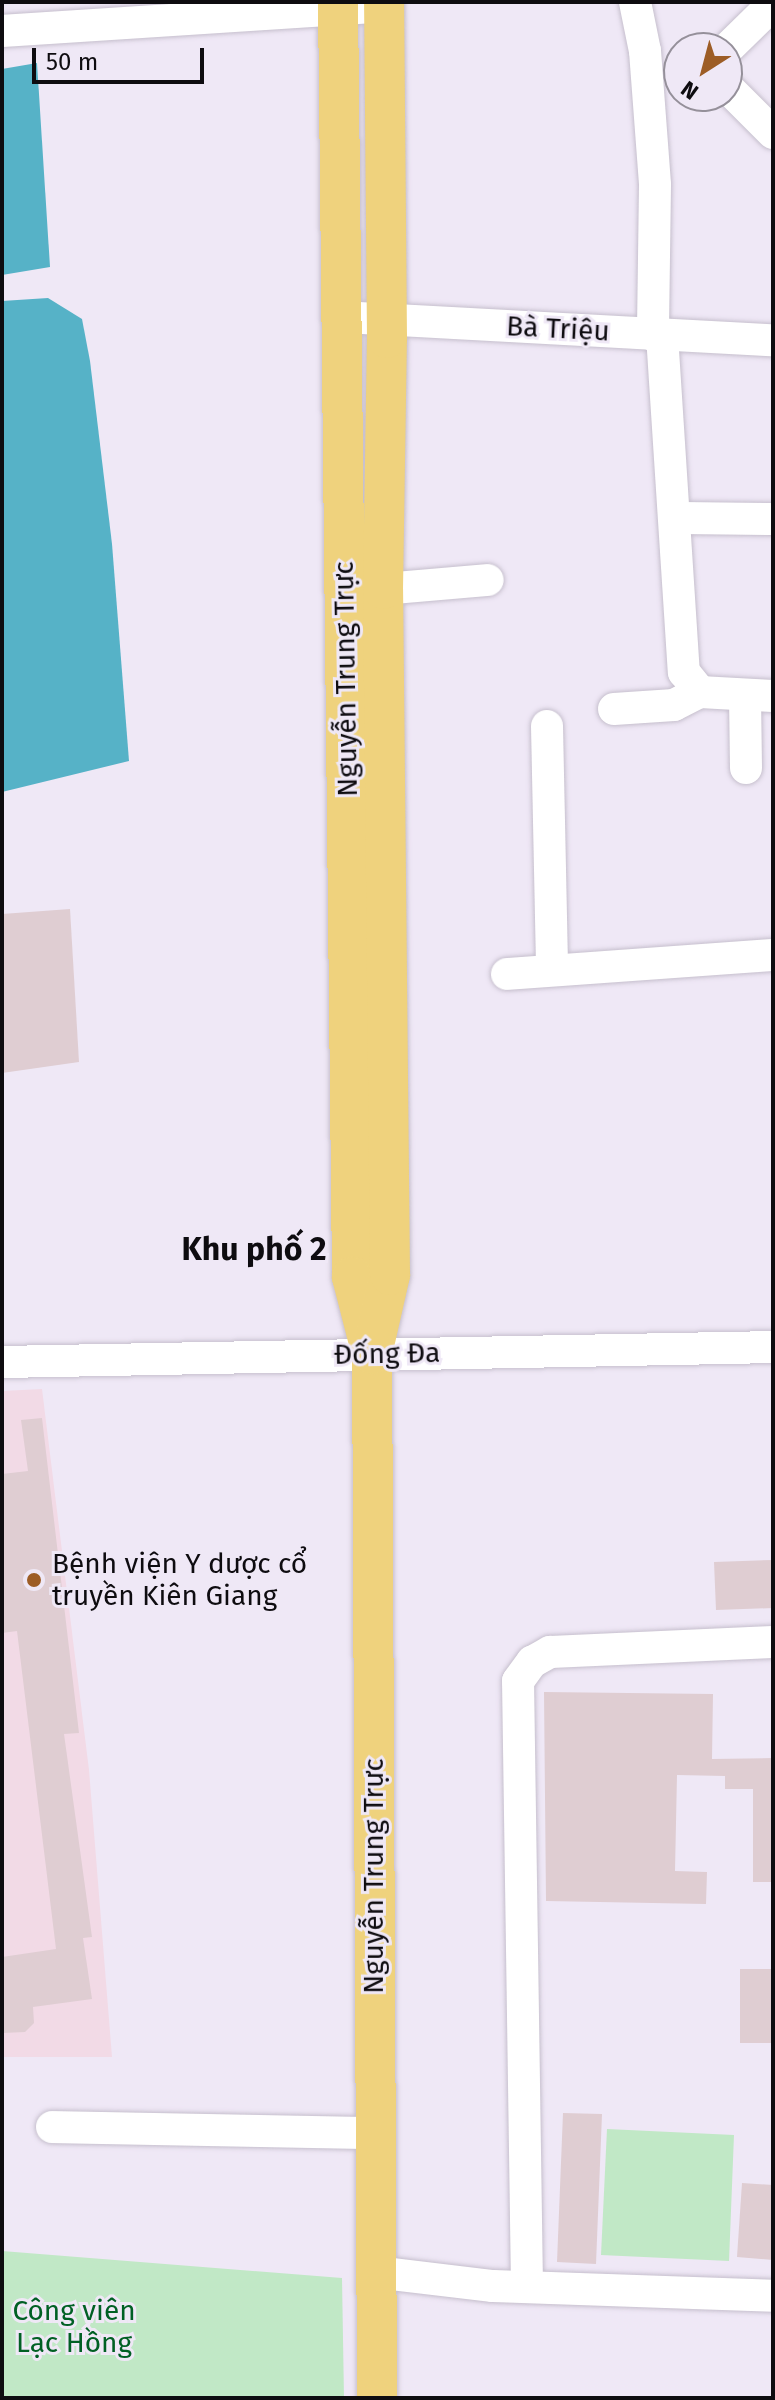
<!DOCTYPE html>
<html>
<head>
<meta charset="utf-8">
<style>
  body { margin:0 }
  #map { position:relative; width:775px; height:2400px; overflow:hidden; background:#efe8f6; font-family:"Fira Sans",sans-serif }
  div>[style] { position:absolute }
  .medical>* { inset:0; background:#f2dae6 }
  .green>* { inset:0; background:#c1e8c6 }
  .water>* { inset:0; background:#56b2c7 }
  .building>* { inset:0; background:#dfcdd2 }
  .roads { filter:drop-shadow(0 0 2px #c6bfcd) drop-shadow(0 0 2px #c6bfcd) }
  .minor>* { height:32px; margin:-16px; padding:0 16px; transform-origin:16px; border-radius:16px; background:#fff }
  .major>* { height:40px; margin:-20px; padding:0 20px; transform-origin:20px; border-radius:20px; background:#efd27d }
  .dots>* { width:22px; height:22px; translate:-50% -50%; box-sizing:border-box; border:4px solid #efe8f6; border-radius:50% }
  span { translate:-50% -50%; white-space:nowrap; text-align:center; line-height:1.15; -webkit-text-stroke:6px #efe8f6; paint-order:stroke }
  .street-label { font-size:28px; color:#0e0c10 }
  .poi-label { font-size:28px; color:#0e0c10 }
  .left { translate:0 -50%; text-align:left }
  .park-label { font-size:28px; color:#006024 }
  .quarter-label { font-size:32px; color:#0e0c10; font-weight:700 }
  .frame { position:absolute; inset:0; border:4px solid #0e0c10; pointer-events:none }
  .north { position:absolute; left:663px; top:32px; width:80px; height:80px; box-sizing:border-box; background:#efe8f6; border:2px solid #95909a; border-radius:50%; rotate:216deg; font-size:22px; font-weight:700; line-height:32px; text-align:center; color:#0e0c10 }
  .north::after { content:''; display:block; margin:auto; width:28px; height:36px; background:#9d5d26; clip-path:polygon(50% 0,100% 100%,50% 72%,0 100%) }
  .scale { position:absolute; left:32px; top:48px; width:172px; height:36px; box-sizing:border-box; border:4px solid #0e0c10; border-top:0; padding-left:10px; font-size:24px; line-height:28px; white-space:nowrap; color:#0e0c10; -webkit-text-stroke:6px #efe8f6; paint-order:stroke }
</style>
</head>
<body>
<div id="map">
  <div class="medical">
    <div style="clip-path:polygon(42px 1389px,89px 1770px,112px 2057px,2px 2057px,2px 1391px)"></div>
  </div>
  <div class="green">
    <div style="clip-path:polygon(607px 2129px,734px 2135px,729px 2261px,601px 2255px)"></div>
    <div style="clip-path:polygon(2px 2251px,342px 2278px,344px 2398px,2px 2398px)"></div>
  </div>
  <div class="water">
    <div style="clip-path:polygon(37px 63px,50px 267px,2px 275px,2px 69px)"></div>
    <div style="clip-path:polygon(48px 298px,82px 319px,90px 361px,112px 544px,129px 761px,2px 792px,2px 301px)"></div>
  </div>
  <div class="building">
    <div style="clip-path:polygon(70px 909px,79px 1062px,2px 1073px,2px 914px)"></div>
    <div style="clip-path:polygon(42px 1418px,79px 1733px,64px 1734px,92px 1937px,83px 1938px,92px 1999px,33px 2007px,34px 2023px,25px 2032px,2px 2033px,2px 1957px,56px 1949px,17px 1631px,2px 1633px,2px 1474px,28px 1471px,21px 1420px)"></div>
    <div style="clip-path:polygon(773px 1560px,773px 1608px,716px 1610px,714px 1562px)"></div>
    <div style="clip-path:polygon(544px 1692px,713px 1694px,712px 1759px,773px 1758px,773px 1882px,753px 1882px,753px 1789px,725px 1789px,725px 1776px,677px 1775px,675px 1871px,707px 1872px,706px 1904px,546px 1901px)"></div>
    <div style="clip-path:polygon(740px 1969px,773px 1969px,773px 2043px,740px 2043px)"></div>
    <div style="clip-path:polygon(563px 2113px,602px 2114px,596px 2264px,557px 2262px)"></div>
    <div style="clip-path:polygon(742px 2183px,773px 2185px,773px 2260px,737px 2257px)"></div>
  </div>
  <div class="roads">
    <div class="minor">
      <div style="left:635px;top:2px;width:50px;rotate:78.5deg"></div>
      <div style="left:645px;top:51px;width:134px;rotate:85.7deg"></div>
      <div style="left:655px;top:185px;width:150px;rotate:90.8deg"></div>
      <div style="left:2px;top:31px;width:383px;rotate:-3.7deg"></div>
      <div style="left:727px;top:49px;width:64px;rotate:-44.4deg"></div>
      <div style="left:727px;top:87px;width:65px;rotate:45deg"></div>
      <div style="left:342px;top:317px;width:432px;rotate:3.1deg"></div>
      <div style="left:662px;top:335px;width:338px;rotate:86.3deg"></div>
      <div style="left:684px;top:672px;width:26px;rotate:51deg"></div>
      <div style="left:700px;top:692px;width:73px;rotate:3.1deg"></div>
      <div style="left:675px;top:518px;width:98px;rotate:0.6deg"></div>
      <div style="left:383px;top:589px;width:105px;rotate:-4.9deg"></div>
      <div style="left:745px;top:696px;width:72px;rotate:89.2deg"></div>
      <div style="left:614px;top:709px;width:60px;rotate:-3.8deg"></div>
      <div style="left:674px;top:705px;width:29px;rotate:-27deg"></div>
      <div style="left:547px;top:726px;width:244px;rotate:88.8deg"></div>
      <div style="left:507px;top:974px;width:267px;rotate:-4.1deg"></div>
      <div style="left:2px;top:1362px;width:771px;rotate:-1.11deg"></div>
      <div style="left:52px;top:2127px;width:323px;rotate:1.1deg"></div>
      <div style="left:375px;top:2272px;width:119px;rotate:6.8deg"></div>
      <div style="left:493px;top:2286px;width:280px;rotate:2deg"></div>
      <div style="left:527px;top:2286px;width:605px;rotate:-90.85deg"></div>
      <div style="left:518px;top:1681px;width:24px;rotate:-54deg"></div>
      <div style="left:532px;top:1662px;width:21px;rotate:-29deg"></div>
      <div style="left:550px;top:1652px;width:223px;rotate:-2.6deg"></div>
    </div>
    <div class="major">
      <div style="left:338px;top:2px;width:1275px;rotate:89.37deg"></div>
      <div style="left:352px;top:1277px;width:72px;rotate:75.6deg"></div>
      <div style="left:377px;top:2398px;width:1044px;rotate:-90.27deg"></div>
      <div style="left:372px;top:1354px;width:81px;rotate:-77.2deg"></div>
      <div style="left:390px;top:1275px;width:686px;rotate:-90.58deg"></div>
      <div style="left:383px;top:589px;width:251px;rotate:-89.1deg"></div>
      <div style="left:387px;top:338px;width:336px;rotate:-90.5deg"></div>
    </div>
  </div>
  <div class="dots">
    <div style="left:34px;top:1580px;background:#9d5d26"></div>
  </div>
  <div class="street-label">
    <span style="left:558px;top:329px;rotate:3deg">Bà Triệu</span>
    <span style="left:346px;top:679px;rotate:-91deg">Nguyễn Trung Trực</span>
    <span style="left:387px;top:1354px;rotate:-1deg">Đống Đa</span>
    <span style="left:374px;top:1876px;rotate:-90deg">Nguyễn Trung Trực</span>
  </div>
  <div class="poi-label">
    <span class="left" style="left:52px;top:1580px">Bệnh viện Y dược cổ<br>truyền Kiên Giang</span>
  </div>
  <div class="park-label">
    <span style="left:74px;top:2327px">Công viên<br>Lạc Hồng</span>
  </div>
  <div class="quarter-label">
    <span style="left:254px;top:1249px">Khu phố 2</span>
  </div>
  <div class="frame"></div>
  <div class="north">N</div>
  <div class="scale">50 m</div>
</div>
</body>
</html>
